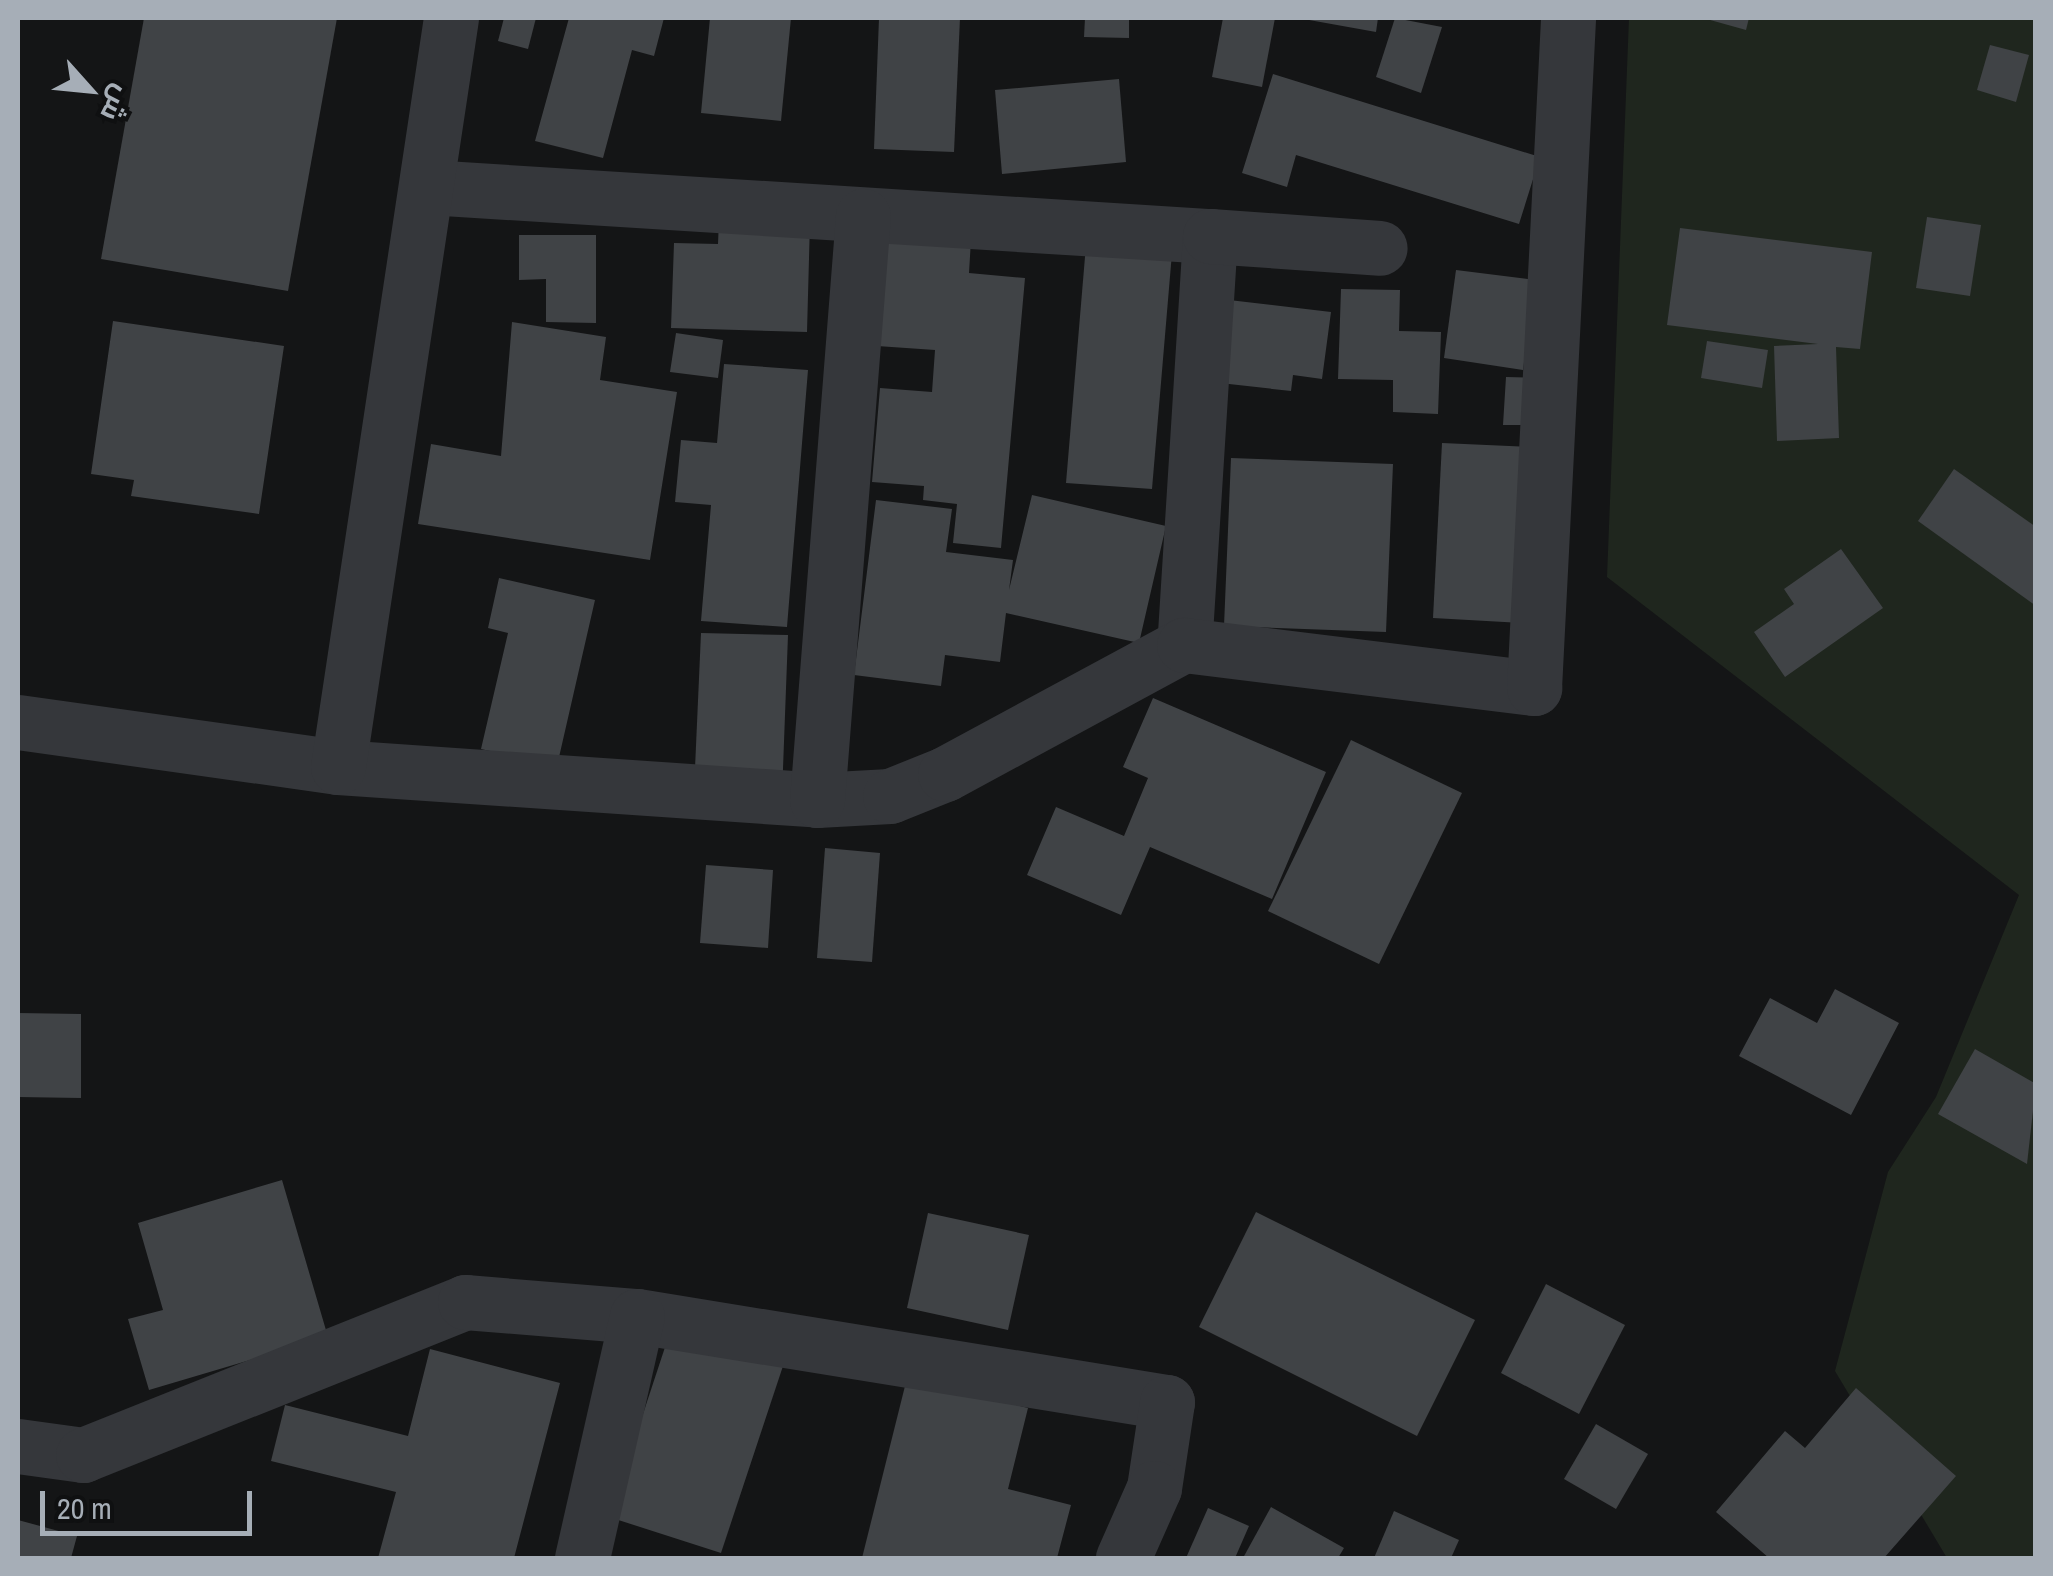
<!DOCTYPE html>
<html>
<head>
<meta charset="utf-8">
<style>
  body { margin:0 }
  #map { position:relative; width:2053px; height:1576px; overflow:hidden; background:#141516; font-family:"Archivo Narrow",Cairo,sans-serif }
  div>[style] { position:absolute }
  .green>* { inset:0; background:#1f261e }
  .building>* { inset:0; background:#404346 }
  .minor>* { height:55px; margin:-27.5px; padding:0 27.5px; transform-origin:27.5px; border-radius:27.5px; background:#35373b }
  span { translate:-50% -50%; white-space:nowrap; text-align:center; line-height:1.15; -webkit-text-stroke:8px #0f1011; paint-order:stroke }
  .frame { position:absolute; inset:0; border:20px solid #a6aeb7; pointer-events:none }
  .north { position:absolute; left:40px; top:40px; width:100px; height:100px; -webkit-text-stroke:8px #0f1011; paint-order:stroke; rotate:117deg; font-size:28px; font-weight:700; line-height:40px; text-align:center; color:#a6aeb7 }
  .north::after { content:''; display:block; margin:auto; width:35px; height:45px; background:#a6aeb7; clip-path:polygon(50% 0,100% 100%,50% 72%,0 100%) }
  .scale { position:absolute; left:40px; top:1491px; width:212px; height:45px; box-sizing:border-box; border:5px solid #a6aeb7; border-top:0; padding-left:12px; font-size:30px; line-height:35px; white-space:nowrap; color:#a6aeb7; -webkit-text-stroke:8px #0f1011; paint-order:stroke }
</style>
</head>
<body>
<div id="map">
  <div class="green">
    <div style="clip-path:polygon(1629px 18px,2035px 18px,2035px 1558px,1947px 1558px,1835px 1371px,1888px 1172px,1936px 1097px,2019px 895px,1607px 577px)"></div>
  </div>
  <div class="building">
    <div style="clip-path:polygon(144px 18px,337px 18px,288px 291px,101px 259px)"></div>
    <div style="clip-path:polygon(504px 18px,536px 18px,528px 49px,498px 41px)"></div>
    <div style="clip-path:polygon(569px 18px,664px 18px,654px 56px,632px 50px,603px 158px,535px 141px)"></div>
    <div style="clip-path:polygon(710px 18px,791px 18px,781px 121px,701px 113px)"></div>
    <div style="clip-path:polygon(879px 18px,960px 18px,954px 152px,874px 149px)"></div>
    <div style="clip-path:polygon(1085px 18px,1129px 18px,1129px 38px,1084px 37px)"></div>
    <div style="clip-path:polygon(1223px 18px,1275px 18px,1262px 87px,1212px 77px)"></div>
    <div style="clip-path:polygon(1298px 18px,1378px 18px,1376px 32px)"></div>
    <div style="clip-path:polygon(1395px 18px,1442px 27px,1421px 93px,1376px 77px)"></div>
    <div style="clip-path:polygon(1703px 18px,1749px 18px,1746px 30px)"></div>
    <div style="clip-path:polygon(1990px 45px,2029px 55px,2016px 102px,1977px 90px)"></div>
    <div style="clip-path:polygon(1273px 74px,1540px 157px,1519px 224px,1296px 155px,1287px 187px,1242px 173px)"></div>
    <div style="clip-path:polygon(1119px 79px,1126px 162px,1002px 174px,995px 90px)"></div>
    <div style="clip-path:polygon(1927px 217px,1981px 225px,1970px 296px,1916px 288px)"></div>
    <div style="clip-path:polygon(719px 219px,810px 222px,807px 332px,671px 328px,674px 243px,718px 244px)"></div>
    <div style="clip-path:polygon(1680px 228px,1872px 252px,1860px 349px,1836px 347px,1839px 438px,1777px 441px,1774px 346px,1818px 344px,1667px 325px)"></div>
    <div style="clip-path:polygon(866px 231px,971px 240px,969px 273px,1025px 278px,1001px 548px,953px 543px,957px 504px,923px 500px,924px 486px,872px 482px,880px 388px,932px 392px,935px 350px,877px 346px)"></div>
    <div style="clip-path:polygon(1087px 233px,1173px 241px,1152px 489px,1066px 483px)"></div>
    <div style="clip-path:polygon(519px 235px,596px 235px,596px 323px,546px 322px,546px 279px,519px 280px)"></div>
    <div style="clip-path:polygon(1456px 270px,1535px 280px,1523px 370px,1444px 358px)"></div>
    <div style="clip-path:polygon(1341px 289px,1400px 290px,1399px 331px,1441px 332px,1438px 414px,1393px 412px,1393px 380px,1338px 379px)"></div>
    <div style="clip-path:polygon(1229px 300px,1331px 312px,1322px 379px,1293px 375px,1291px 391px,1220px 383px)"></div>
    <div style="clip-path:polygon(113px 321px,284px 346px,259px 514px,131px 496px,134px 480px,91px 474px)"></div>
    <div style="clip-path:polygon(512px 322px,606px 337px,600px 380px,677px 392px,650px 560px,418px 524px,431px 444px,501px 456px)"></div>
    <div style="clip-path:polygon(676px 333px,723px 340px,718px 378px,670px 372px)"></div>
    <div style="clip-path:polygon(1707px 341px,1768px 350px,1762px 388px,1701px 378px)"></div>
    <div style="clip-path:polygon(724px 364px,808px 370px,787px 627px,701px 621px,711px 505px,675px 502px,681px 440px,717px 443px)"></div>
    <div style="clip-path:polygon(1506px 377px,1539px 378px,1538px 425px,1503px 425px)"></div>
    <div style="clip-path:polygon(1442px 443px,1531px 447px,1522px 623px,1433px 618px)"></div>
    <div style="clip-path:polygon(1231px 458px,1393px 464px,1386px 632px,1224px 626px)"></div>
    <div style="clip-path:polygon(1954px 469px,2036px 527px,2036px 606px,1918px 521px)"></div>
    <div style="clip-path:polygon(1032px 495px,1166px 526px,1139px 643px,1006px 613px,1000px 662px,945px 655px,941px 686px,854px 675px,876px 500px,952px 509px,946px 552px,1013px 560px,1009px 590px)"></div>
    <div style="clip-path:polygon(1841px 549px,1883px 608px,1785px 677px,1754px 632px,1794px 604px,1784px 589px)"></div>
    <div style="clip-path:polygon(499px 578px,595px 600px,557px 766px,481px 749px,508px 633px,488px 628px)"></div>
    <div style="clip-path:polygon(701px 633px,788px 635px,782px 795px,694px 791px)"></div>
    <div style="clip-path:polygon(1153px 698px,1326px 772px,1272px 899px,1150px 847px,1121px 915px,1027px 875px,1056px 807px,1124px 836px,1148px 778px,1123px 767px)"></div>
    <div style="clip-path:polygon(1351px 740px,1462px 793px,1379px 964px,1268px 911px)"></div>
    <div style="clip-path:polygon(825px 848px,880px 853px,872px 962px,817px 958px)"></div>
    <div style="clip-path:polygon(706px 865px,773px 870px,768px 948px,700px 943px)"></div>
    <div style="clip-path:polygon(1835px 989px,1899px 1023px,1851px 1115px,1739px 1056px,1770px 998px,1817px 1023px)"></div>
    <div style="clip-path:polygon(18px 1013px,81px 1014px,81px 1098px,18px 1097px)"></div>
    <div style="clip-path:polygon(1975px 1049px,2036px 1084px,2027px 1164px,1938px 1114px)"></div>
    <div style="clip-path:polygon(282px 1180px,328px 1337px,149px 1390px,128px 1319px,163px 1310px,138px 1223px)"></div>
    <div style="clip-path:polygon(1256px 1212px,1475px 1320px,1417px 1436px,1199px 1327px)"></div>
    <div style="clip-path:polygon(928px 1213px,1029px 1235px,1008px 1330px,907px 1308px)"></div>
    <div style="clip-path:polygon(1546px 1284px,1625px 1325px,1579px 1414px,1501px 1373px)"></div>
    <div style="clip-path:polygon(672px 1326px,784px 1363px,721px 1553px,609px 1517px)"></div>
    <div style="clip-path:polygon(430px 1349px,560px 1383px,514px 1558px,378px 1558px,396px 1492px,271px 1461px,285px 1405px,408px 1436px)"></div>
    <div style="clip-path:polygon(907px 1378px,1028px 1408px,1008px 1489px,1071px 1505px,1057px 1558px,862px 1558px)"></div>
    <div style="clip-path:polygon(1856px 1388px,1956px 1476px,1884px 1558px,1769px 1558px,1716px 1512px,1785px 1431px,1805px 1448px)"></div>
    <div style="clip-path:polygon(1596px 1424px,1648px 1454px,1616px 1509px,1564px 1479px)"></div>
    <div style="clip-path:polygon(1271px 1507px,1344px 1548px,1338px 1558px,1243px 1558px)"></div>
    <div style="clip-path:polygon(1208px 1508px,1249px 1526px,1235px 1558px,1186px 1558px)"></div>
    <div style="clip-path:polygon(1394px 1511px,1459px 1540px,1451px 1558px,1374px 1558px)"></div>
    <div style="clip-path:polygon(18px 1520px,77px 1536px,71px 1558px,18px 1558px)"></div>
  </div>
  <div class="minor">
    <div style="left:428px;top:187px;width:784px;rotate:3.59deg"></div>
    <div style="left:1210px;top:236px;width:410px;rotate:93.6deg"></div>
    <div style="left:1210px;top:236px;width:170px;rotate:4deg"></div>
    <div style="left:18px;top:722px;width:323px;rotate:8deg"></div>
    <div style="left:338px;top:767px;width:480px;rotate:3.9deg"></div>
    <div style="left:817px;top:800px;width:73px;rotate:-3.1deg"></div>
    <div style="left:890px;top:796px;width:59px;rotate:-21.8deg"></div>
    <div style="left:945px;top:774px;width:272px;rotate:-28.4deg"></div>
    <div style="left:1184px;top:645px;width:353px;rotate:7deg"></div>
    <div style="left:1534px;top:688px;width:671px;rotate:-87.09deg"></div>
    <div style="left:338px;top:767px;width:757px;rotate:-81.42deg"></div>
    <div style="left:817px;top:800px;width:586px;rotate:-85.5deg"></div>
    <div style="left:18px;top:1446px;width:66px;rotate:7.9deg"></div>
    <div style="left:83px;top:1455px;width:412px;rotate:-21.8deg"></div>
    <div style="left:465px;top:1302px;width:173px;rotate:4.7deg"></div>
    <div style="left:637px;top:1316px;width:537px;rotate:9.22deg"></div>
    <div style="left:1167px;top:1402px;width:87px;rotate:98.6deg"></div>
    <div style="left:1154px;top:1488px;width:77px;rotate:113.9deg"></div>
    <div style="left:582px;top:1558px;width:248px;rotate:-77.2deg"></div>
  </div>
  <div class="frame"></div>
  <div class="north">ش</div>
  <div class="scale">20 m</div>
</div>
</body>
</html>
